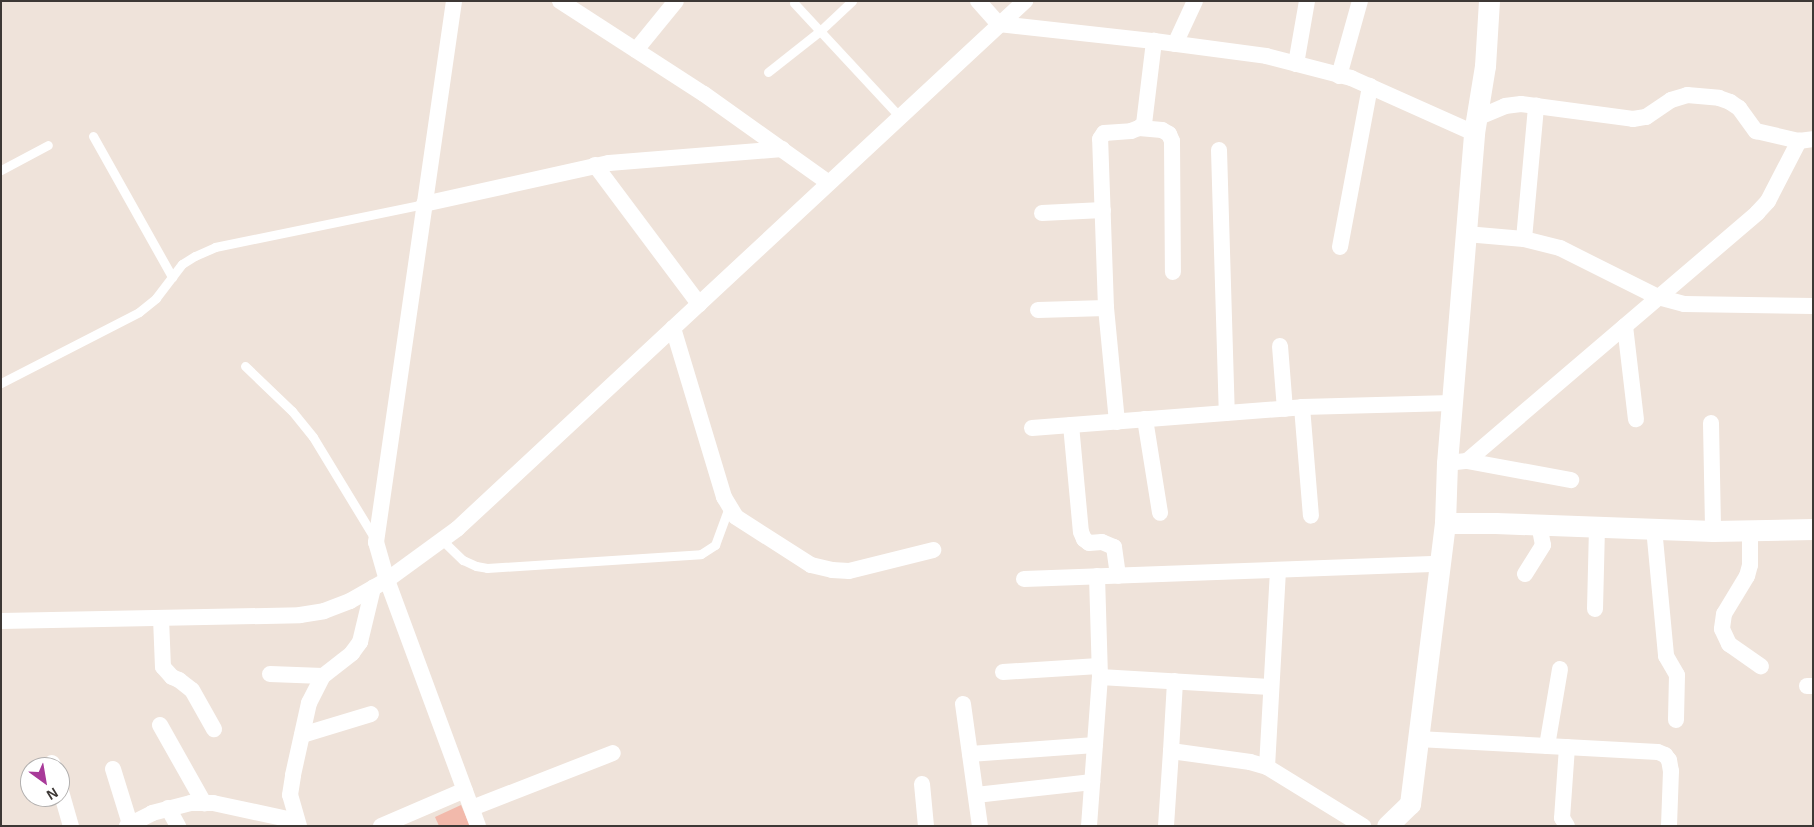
<!DOCTYPE html>
<html>
<head>
<meta charset="utf-8">
<style>
  body { margin:0 }
  #map { position:relative; width:1814px; height:827px; overflow:hidden; background:#efe3da; font-family:Arial,sans-serif }
  div>[style] { position:absolute }
  .building>* { inset:0; background:#f2b9ab }
  .service>* { height:9px; margin:-4.5px; padding:0 4.5px; transform-origin:4.5px; border-radius:4.5px; background:#fff }
  .minor>* { height:16px; margin:-8px; padding:0 8px; transform-origin:8px; border-radius:8px; background:#fff }
  .tertiary>* { height:21px; margin:-10.5px; padding:0 10.5px; transform-origin:10.5px; border-radius:10.5px; background:#fff }
  span { translate:-50% -50%; white-space:nowrap; text-align:center; line-height:1.15; -webkit-text-stroke:5px #fff; paint-order:stroke }
  .frame { position:absolute; inset:0; border:2px solid #3d3835; pointer-events:none }
  .north { position:absolute; left:20px; top:757px; width:50px; height:50px; box-sizing:border-box; background:#fff; border:1px solid #b1afae; border-radius:50%; rotate:148deg; font-size:14px; font-weight:700; line-height:20px; text-align:center; color:#3d3835 }
  .north::after { content:''; display:block; margin:auto; width:18px; height:22px; background:#a83a99; clip-path:polygon(50% 0,100% 100%,50% 72%,0 100%) }
</style>
</head>
<body>
<div id="map">
  <div class="building">
    <div style="clip-path:polygon(461px 805px,470px 826px,439px 826px,435px 817px)"></div>
  </div>
  <div class="service">
    <div style="left:794px;top:3px;width:156px;rotate:47.1deg"></div>
    <div style="left:768px;top:72px;width:66px;rotate:-38.3deg"></div>
    <div style="left:820px;top:31px;width:44px;rotate:-43.2deg"></div>
    <div style="left:93px;top:136px;width:162px;rotate:60.7deg"></div>
    <div style="left:1px;top:170px;width:53px;rotate:-28deg"></div>
    <div style="left:245px;top:366px;width:65px;rotate:43.8deg"></div>
    <div style="left:292px;top:411px;width:33px;rotate:51deg"></div>
    <div style="left:313px;top:437px;width:119px;rotate:58.7deg"></div>
    <div style="left:1px;top:383px;width:155px;rotate:-27.2deg"></div>
    <div style="left:139px;top:312px;width:22px;rotate:-39deg"></div>
    <div style="left:156px;top:298px;width:43px;rotate:-52.6deg"></div>
    <div style="left:182px;top:264px;width:15px;rotate:-32deg"></div>
    <div style="left:195px;top:256px;width:22px;rotate:-24deg"></div>
    <div style="left:215px;top:247px;width:213px;rotate:-11.6deg"></div>
    <div style="left:442px;top:540px;width:29px;rotate:44deg"></div>
    <div style="left:463px;top:560px;width:14px;rotate:25deg"></div>
    <div style="left:476px;top:566px;width:11px;rotate:10deg"></div>
    <div style="left:487px;top:568px;width:214px;rotate:-3.7deg"></div>
    <div style="left:701px;top:554px;width:17px;rotate:-33deg"></div>
    <div style="left:715px;top:545px;width:40px;rotate:-69.8deg"></div>
  </div>
  <div class="minor">
    <div style="left:454px;top:1px;width:547px;rotate:98.2deg"></div>
    <div style="left:376px;top:542px;width:40px;rotate:74deg"></div>
    <div style="left:387px;top:580px;width:262px;rotate:69.7deg"></div>
    <div style="left:560px;top:1px;width:171px;rotate:32.9deg"></div>
    <div style="left:704px;top:94px;width:153px;rotate:35.5deg"></div>
    <div style="left:978px;top:1px;width:31px;rotate:48deg"></div>
    <div style="left:999px;top:24px;width:156px;rotate:6.3deg"></div>
    <div style="left:1154px;top:41px;width:113px;rotate:7.6deg"></div>
    <div style="left:1266px;top:56px;width:88px;rotate:14.5deg"></div>
    <div style="left:1351px;top:78px;width:135px;rotate:24.1deg"></div>
    <div style="left:1175px;top:44px;width:47px;rotate:-65.1deg"></div>
    <div style="left:636px;top:50px;width:63px;rotate:-50.8deg"></div>
    <div style="left:1296px;top:64px;width:64px;rotate:-80.1deg"></div>
    <div style="left:1339px;top:76px;width:78px;rotate:-74.4deg"></div>
    <div style="left:1477px;top:118px;width:30px;rotate:-23deg"></div>
    <div style="left:1505px;top:106px;width:16px;rotate:-7deg"></div>
    <div style="left:1521px;top:104px;width:113px;rotate:7.6deg"></div>
    <div style="left:1633px;top:119px;width:13px;rotate:-9deg"></div>
    <div style="left:1646px;top:117px;width:30px;rotate:-34deg"></div>
    <div style="left:1671px;top:100px;width:17px;rotate:-17deg"></div>
    <div style="left:1687px;top:95px;width:32px;rotate:5deg"></div>
    <div style="left:1719px;top:98px;width:12px;rotate:20deg"></div>
    <div style="left:1730px;top:102px;width:11px;rotate:34deg"></div>
    <div style="left:1739px;top:108px;width:29px;rotate:54deg"></div>
    <div style="left:1756px;top:131px;width:44px;rotate:13.1deg"></div>
    <div style="left:1139px;top:128px;width:23px;rotate:5deg"></div>
    <div style="left:1162px;top:130px;width:8px;rotate:30deg"></div>
    <div style="left:1169px;top:134px;width:8px;rotate:67deg"></div>
    <div style="left:1172px;top:141px;width:131px;rotate:89.6deg"></div>
    <div style="left:1219px;top:150px;width:263px;rotate:88.3deg"></div>
    <div style="left:595px;top:165px;width:174px;rotate:53.2deg"></div>
    <div style="left:424px;top:204px;width:189px;rotate:-12.5deg"></div>
    <div style="left:609px;top:163px;width:174px;rotate:-4.6deg"></div>
    <div style="left:1042px;top:213px;width:61px;rotate:-2.8deg"></div>
    <div style="left:1466px;top:234px;width:58px;rotate:4.9deg"></div>
    <div style="left:1524px;top:239px;width:37px;rotate:14deg"></div>
    <div style="left:1560px;top:248px;width:110px;rotate:26.6deg"></div>
    <div style="left:1658px;top:297px;width:27px;rotate:15deg"></div>
    <div style="left:1684px;top:304px;width:129px;rotate:0.9deg"></div>
    <div style="left:1524px;top:239px;width:134px;rotate:-84.8deg"></div>
    <div style="left:1340px;top:247px;width:164px;rotate:-79.4deg"></div>
    <div style="left:1038px;top:310px;width:68px;rotate:-1.7deg"></div>
    <div style="left:1625px;top:326px;width:94px;rotate:83.3deg"></div>
    <div style="left:673px;top:328px;width:177px;rotate:73.2deg"></div>
    <div style="left:724px;top:497px;width:23px;rotate:59deg"></div>
    <div style="left:736px;top:517px;width:89px;rotate:32.6deg"></div>
    <div style="left:811px;top:565px;width:22px;rotate:13deg"></div>
    <div style="left:832px;top:570px;width:17px;rotate:3deg"></div>
    <div style="left:849px;top:571px;width:87px;rotate:-14deg"></div>
    <div style="left:1280px;top:346px;width:63px;rotate:85.5deg"></div>
    <div style="left:1302px;top:407px;width:109px;rotate:85.3deg"></div>
    <div style="left:1145px;top:419px;width:95px;rotate:80.9deg"></div>
    <div style="left:1117px;top:422px;width:115px;rotate:-95.5deg"></div>
    <div style="left:1106px;top:308px;width:169px;rotate:-92deg"></div>
    <div style="left:1100px;top:139px;width:7px;rotate:-56deg"></div>
    <div style="left:1104px;top:133px;width:27px;rotate:-4deg"></div>
    <div style="left:1131px;top:131px;width:9px;rotate:-21deg"></div>
    <div style="left:1139px;top:128px;width:6px;rotate:-39deg"></div>
    <div style="left:1144px;top:124px;width:84px;rotate:-83.1deg"></div>
    <div style="left:1711px;top:423px;width:108px;rotate:88.9deg"></div>
    <div style="left:1071px;top:425px;width:107px;rotate:84.7deg"></div>
    <div style="left:1081px;top:532px;width:8px;rotate:67deg"></div>
    <div style="left:1084px;top:539px;width:6px;rotate:39deg"></div>
    <div style="left:1089px;top:543px;width:13px;rotate:-4deg"></div>
    <div style="left:1102px;top:542px;width:13px;rotate:23deg"></div>
    <div style="left:1114px;top:547px;width:29px;rotate:82deg"></div>
    <div style="left:1032px;top:428px;width:271px;rotate:-4.4deg"></div>
    <div style="left:1302px;top:407px;width:150px;rotate:-1.5deg"></div>
    <div style="left:1467px;top:461px;width:106px;rotate:10.4deg"></div>
    <div style="left:1447px;top:463px;width:20px;rotate:-6deg"></div>
    <div style="left:1467px;top:461px;width:382px;rotate:-40.5deg"></div>
    <div style="left:1757px;top:213px;width:16px;rotate:-47deg"></div>
    <div style="left:1768px;top:201px;width:68px;rotate:-62.7deg"></div>
    <div style="left:1799px;top:141px;width:14px;rotate:-8deg"></div>
    <div style="left:1654px;top:528px;width:129px;rotate:84.6deg"></div>
    <div style="left:1666px;top:656px;width:22px;rotate:60deg"></div>
    <div style="left:1677px;top:675px;width:45px;rotate:91.3deg"></div>
    <div style="left:1750px;top:530px;width:35px;rotate:90deg"></div>
    <div style="left:1750px;top:565px;width:11px;rotate:105deg"></div>
    <div style="left:1747px;top:576px;width:44px;rotate:121.2deg"></div>
    <div style="left:1724px;top:614px;width:15px;rotate:98deg"></div>
    <div style="left:1722px;top:629px;width:17px;rotate:65deg"></div>
    <div style="left:1729px;top:644px;width:39px;rotate:35deg"></div>
    <div style="left:1525px;top:574px;width:34px;rotate:-58deg"></div>
    <div style="left:1543px;top:545px;width:21px;rotate:-101deg"></div>
    <div style="left:1024px;top:579px;width:415px;rotate:-2.1deg"></div>
    <div style="left:1595px;top:609px;width:83px;rotate:-88.6deg"></div>
    <div style="left:161px;top:618px;width:49px;rotate:87.7deg"></div>
    <div style="left:163px;top:667px;width:13px;rotate:48deg"></div>
    <div style="left:172px;top:677px;width:8px;rotate:23deg"></div>
    <div style="left:179px;top:680px;width:16px;rotate:38deg"></div>
    <div style="left:192px;top:690px;width:45px;rotate:60.6deg"></div>
    <div style="left:1px;top:621px;width:299px;rotate:-1.1deg"></div>
    <div style="left:300px;top:615px;width:24px;rotate:-9deg"></div>
    <div style="left:324px;top:611px;width:28px;rotate:-21deg"></div>
    <div style="left:350px;top:601px;width:43px;rotate:-29.6deg"></div>
    <div style="left:387px;top:580px;width:87px;rotate:-36.1deg"></div>
    <div style="left:457px;top:529px;width:776px;rotate:-42.91deg"></div>
    <div style="left:1003px;top:672px;width:96px;rotate:-3.6deg"></div>
    <div style="left:270px;top:674px;width:53px;rotate:2.2deg"></div>
    <div style="left:1100px;top:677px;width:170px;rotate:3.4deg"></div>
    <div style="left:1807px;top:686px;width:6px"></div>
    <div style="left:963px;top:704px;width:123px;rotate:82.1deg"></div>
    <div style="left:160px;top:725px;width:90px;rotate:60.6deg"></div>
    <div style="left:302px;top:735px;width:72px;rotate:-16.9deg"></div>
    <div style="left:1418px;top:739px;width:240px;rotate:3.1deg"></div>
    <div style="left:1658px;top:752px;width:8px;rotate:23deg"></div>
    <div style="left:1665px;top:755px;width:6px;rotate:51deg"></div>
    <div style="left:1669px;top:760px;width:11px;rotate:80deg"></div>
    <div style="left:1671px;top:771px;width:55px;rotate:92.1deg"></div>
    <div style="left:1547px;top:746px;width:78px;rotate:-80.4deg"></div>
    <div style="left:1567px;top:747px;width:71px;rotate:94deg"></div>
    <div style="left:1562px;top:818px;width:9px;rotate:58deg"></div>
    <div style="left:1171px;top:751px;width:70px;rotate:-86.7deg"></div>
    <div style="left:970px;top:754px;width:125px;rotate:-4.1deg"></div>
    <div style="left:52px;top:763px;width:4px;rotate:63deg"></div>
    <div style="left:1267px;top:767px;width:197px;rotate:-86.8deg"></div>
    <div style="left:113px;top:769px;width:58px;rotate:72.8deg"></div>
    <div style="left:922px;top:784px;width:42px;rotate:84.6deg"></div>
    <div style="left:60px;top:788px;width:40px;rotate:74deg"></div>
    <div style="left:976px;top:795px;width:117px;rotate:-6.4deg"></div>
    <div style="left:168px;top:808px;width:21px;rotate:61deg"></div>
    <div style="left:472px;top:808px;width:151px;rotate:-21.3deg"></div>
    <div style="left:127px;top:826px;width:28px;rotate:-27deg"></div>
    <div style="left:152px;top:813px;width:40px;rotate:-14.4deg"></div>
    <div style="left:191px;top:803px;width:22px"></div>
    <div style="left:213px;top:803px;width:86px;rotate:12.1deg"></div>
    <div style="left:299px;top:826px;width:32px;rotate:-106deg"></div>
    <div style="left:290px;top:795px;width:20px;rotate:-81deg"></div>
    <div style="left:293px;top:775px;width:74px;rotate:-77.5deg"></div>
    <div style="left:309px;top:703px;width:30px;rotate:-63deg"></div>
    <div style="left:323px;top:676px;width:37px;rotate:-38deg"></div>
    <div style="left:352px;top:653px;width:14px;rotate:-54deg"></div>
    <div style="left:360px;top:642px;width:56px;rotate:-76.5deg"></div>
    <div style="left:381px;top:826px;width:91px;rotate:-23.2deg"></div>
    <div style="left:1089px;top:826px;width:149px;rotate:-85.8deg"></div>
    <div style="left:1100px;top:677px;width:101px;rotate:-91.7deg"></div>
    <div style="left:1166px;top:826px;width:75px;rotate:-86.2deg"></div>
    <div style="left:1171px;top:751px;width:80px;rotate:7.9deg"></div>
    <div style="left:1250px;top:762px;width:18px;rotate:16deg"></div>
    <div style="left:1267px;top:767px;width:113px;rotate:31.6deg"></div>
  </div>
  <div class="tertiary">
    <div style="left:1445px;top:523px;width:50px"></div>
    <div style="left:1495px;top:523px;width:218px;rotate:2.1deg"></div>
    <div style="left:1713px;top:531px;width:100px;rotate:-1.1deg"></div>
    <div style="left:1387px;top:826px;width:32px;rotate:-44deg"></div>
    <div style="left:1410px;top:804px;width:283px;rotate:-82.9deg"></div>
    <div style="left:1445px;top:523px;width:60px;rotate:-88.1deg"></div>
    <div style="left:1447px;top:463px;width:331px;rotate:-85.3deg"></div>
    <div style="left:1474px;top:133px;width:68px;rotate:-80.7deg"></div>
    <div style="left:1485px;top:66px;width:65px;rotate:-86.5deg"></div>
  </div>
  <div class="frame"></div>
  <div class="north">N</div>
</div>
</body>
</html>
